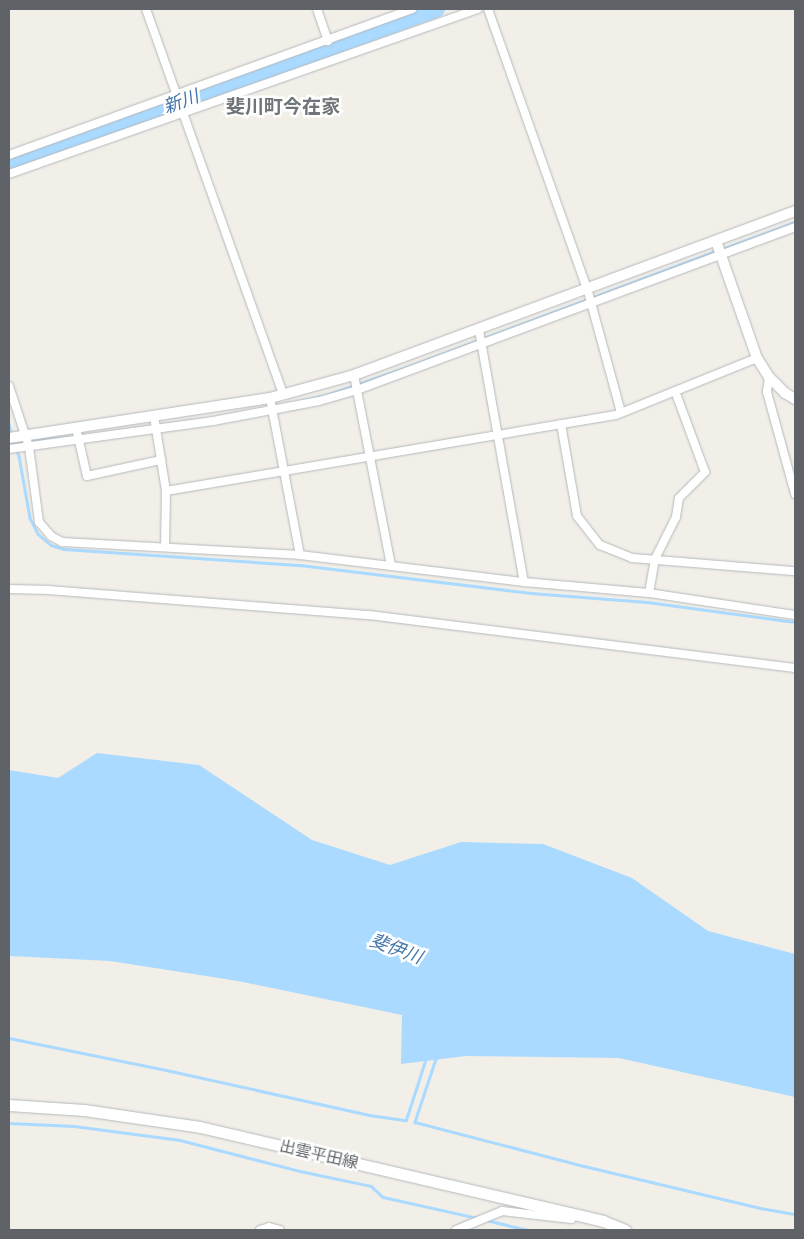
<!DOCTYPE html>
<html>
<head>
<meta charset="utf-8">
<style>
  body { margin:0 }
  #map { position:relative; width:804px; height:1239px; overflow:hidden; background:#f1efe8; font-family:"Archivo Narrow","Noto Sans JP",sans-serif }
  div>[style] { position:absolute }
  .water>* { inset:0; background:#aadaff }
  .stream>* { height:2.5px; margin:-1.25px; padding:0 1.25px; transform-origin:1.25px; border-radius:1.25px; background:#aadaff }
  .river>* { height:15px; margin:-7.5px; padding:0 7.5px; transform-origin:7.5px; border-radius:7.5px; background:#aadaff }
  .roads { filter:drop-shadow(0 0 1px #b5b8bc) drop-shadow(0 0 1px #b5b8bc) }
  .minor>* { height:8px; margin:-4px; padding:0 4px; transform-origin:4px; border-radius:4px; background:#fff }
  .tertiary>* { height:10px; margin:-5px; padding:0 5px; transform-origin:5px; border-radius:5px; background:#fff }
  .secondary>* { height:11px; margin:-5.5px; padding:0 5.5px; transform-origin:5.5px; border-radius:5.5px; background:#fff }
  span { translate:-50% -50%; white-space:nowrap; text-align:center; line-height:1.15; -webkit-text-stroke:5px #fff; paint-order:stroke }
  .street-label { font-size:16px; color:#5f6368 }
  .water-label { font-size:18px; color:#4174aa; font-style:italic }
  .quarter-label { font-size:19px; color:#70757a; font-weight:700 }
  .frame { position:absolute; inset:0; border:10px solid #5f6368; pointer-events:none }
</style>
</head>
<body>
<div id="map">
  <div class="water">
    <div style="clip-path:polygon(97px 753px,199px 765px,312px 840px,390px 865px,461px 842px,543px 844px,632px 878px,708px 931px,795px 954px,795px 1097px,619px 1058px,466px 1056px,401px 1064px,402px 1015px,238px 981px,110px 961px,9px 956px,9px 770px,58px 778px)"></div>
  </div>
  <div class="stream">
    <div style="left:722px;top:249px;width:78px;rotate:-20.3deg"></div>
    <div style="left:301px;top:401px;width:29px;rotate:-14deg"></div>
    <div style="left:329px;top:394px;width:83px;rotate:-19.1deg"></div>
    <div style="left:407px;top:367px;width:330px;rotate:-20.6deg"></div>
    <div style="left:9px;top:424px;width:11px;rotate:75deg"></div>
    <div style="left:123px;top:430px;width:80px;rotate:-7.9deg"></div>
    <div style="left:14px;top:440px;width:17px;rotate:73deg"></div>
    <div style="left:19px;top:456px;width:63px;rotate:79.9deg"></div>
    <div style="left:30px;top:518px;width:18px;rotate:63deg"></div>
    <div style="left:38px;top:534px;width:17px;rotate:40deg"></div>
    <div style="left:51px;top:545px;width:14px;rotate:17deg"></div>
    <div style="left:64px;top:549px;width:237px;rotate:3.9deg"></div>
    <div style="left:300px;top:565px;width:233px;rotate:6.9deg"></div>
    <div style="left:531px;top:593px;width:116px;rotate:4.4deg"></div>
    <div style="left:647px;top:602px;width:149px;rotate:7.7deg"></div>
    <div style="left:9px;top:444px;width:67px;rotate:-6.8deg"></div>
    <div style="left:9px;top:1038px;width:165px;rotate:11.5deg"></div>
    <div style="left:171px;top:1071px;width:203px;rotate:12.5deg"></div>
    <div style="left:369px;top:1115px;width:37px;rotate:8deg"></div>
    <div style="left:406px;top:1120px;width:65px;rotate:-72.1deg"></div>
    <div style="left:437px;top:1056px;width:70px;rotate:108.4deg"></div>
    <div style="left:415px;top:1122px;width:175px;rotate:14.6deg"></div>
    <div style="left:584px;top:1166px;width:181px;rotate:13.4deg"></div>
    <div style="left:760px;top:1208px;width:36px;rotate:10deg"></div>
    <div style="left:9px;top:1123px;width:65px;rotate:2.6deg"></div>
    <div style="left:74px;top:1126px;width:107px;rotate:7.5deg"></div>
    <div style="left:180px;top:1140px;width:124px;rotate:14.5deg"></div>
    <div style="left:300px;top:1171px;width:73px;rotate:11.9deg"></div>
    <div style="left:371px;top:1186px;width:16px;rotate:43deg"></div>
    <div style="left:383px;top:1197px;width:97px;rotate:12.5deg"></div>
    <div style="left:486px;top:1220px;width:43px;rotate:13.4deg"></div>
  </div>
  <div class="river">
    <div style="left:9px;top:164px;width:455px;rotate:-19.9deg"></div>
  </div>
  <div class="roads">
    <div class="minor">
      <div style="left:146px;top:9px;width:409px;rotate:70.4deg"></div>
      <div style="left:317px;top:9px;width:34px;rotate:71deg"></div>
      <div style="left:488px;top:9px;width:296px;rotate:70.5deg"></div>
      <div style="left:587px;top:288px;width:129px;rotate:74.7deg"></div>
      <div style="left:9px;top:155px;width:429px;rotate:-19.9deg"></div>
      <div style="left:9px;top:174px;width:497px;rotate:-19.4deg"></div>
      <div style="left:479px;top:330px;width:256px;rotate:79.9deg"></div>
      <div style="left:354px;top:375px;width:194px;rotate:79deg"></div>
      <div style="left:769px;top:377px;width:15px;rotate:98deg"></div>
      <div style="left:767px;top:392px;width:106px;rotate:74.6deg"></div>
      <div style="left:9px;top:386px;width:64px;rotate:71.8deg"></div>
      <div style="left:29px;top:447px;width:76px;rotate:82.4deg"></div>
      <div style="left:39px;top:522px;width:18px;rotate:49deg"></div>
      <div style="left:51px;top:536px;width:13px;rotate:29deg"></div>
      <div style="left:62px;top:542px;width:238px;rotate:3.1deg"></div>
      <div style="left:300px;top:555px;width:226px;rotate:6.9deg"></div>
      <div style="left:524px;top:582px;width:125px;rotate:5deg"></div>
      <div style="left:649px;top:593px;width:148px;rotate:8.6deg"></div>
      <div style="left:270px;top:398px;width:160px;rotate:79.2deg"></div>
      <div style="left:154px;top:416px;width:76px;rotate:80.9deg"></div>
      <div style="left:166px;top:491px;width:56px;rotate:91deg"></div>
      <div style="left:561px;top:424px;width:93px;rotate:80.1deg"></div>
      <div style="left:577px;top:516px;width:37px;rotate:52deg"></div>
      <div style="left:600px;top:545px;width:35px;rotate:22deg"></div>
      <div style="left:632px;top:558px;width:164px;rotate:4.6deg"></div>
      <div style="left:76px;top:428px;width:49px;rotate:77.1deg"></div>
      <div style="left:87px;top:476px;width:76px;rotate:-12.2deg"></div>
      <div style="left:9px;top:449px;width:206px;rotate:-7.8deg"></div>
      <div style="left:213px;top:421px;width:108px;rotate:-10.7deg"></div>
      <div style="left:319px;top:401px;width:40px;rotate:-16deg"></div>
      <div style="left:357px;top:390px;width:467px;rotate:-20.4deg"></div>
      <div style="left:166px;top:491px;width:456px;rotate:-9.6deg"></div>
      <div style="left:616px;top:415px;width:152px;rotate:-22deg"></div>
      <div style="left:9px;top:589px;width:40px;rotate:1.4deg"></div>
      <div style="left:49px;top:590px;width:321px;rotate:4.5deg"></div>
      <div style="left:369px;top:615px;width:429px;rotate:7.1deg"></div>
      <div style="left:649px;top:593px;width:35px;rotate:-80deg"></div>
      <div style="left:655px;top:559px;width:47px;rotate:-63.4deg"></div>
      <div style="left:676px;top:517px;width:19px;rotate:-81deg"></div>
      <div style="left:679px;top:498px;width:37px;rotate:-45deg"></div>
      <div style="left:705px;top:472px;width:86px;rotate:-110.3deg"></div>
      <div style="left:260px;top:1230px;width:9px;rotate:-18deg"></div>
      <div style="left:269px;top:1227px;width:11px;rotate:15deg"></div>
      <div style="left:456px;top:1230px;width:50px;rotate:-22.4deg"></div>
      <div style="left:502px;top:1211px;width:70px;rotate:6.5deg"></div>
    </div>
    <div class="tertiary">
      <div style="left:716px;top:241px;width:124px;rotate:70.7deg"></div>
      <div style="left:757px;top:358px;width:22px;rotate:58deg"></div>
      <div style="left:769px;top:377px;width:23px;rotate:45deg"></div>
      <div style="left:785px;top:393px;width:12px;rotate:31deg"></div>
      <div style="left:9px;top:438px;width:264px;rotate:-8.7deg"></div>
      <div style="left:270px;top:398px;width:87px;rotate:-15.3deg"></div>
      <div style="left:354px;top:375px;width:471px;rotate:-20.4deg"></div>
    </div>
    <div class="secondary">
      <div style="left:9px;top:1105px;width:75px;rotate:3.8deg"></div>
      <div style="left:84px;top:1110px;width:117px;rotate:8.3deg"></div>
      <div style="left:200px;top:1127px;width:414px;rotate:13.1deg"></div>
      <div style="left:603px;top:1221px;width:24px;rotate:22deg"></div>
    </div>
  </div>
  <div class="street-label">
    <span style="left:319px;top:1154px;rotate:13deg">出雲平田線</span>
  </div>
  <div class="water-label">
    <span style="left:181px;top:102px;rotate:-20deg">新川</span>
    <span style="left:396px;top:949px;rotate:20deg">斐伊川</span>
  </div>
  <div class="quarter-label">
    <span style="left:283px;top:107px">斐川町今在家</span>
  </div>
  <div class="frame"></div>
</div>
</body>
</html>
